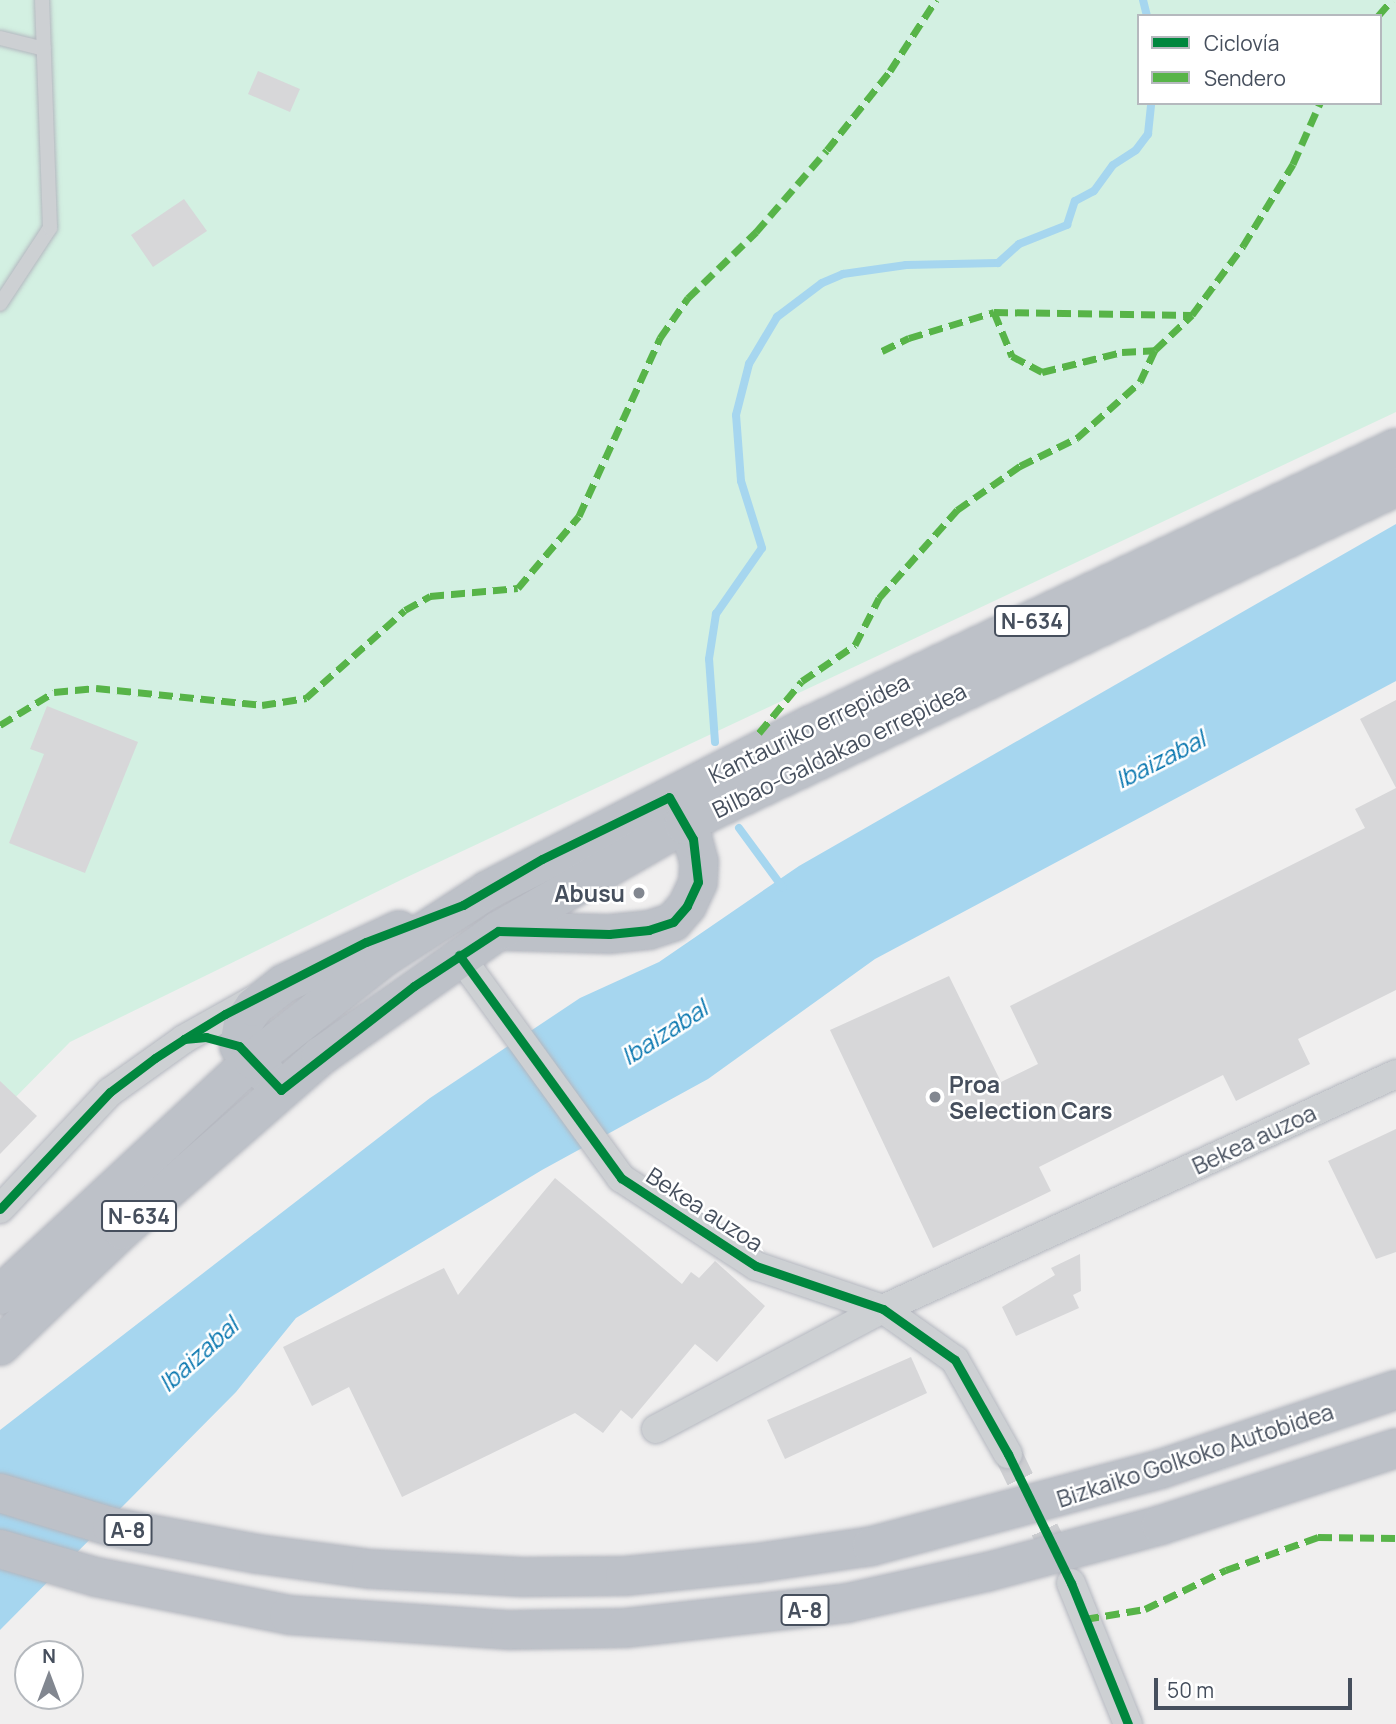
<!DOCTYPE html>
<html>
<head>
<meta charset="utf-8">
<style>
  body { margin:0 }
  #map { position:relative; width:1396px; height:1724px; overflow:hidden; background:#f0efef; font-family:Manrope,sans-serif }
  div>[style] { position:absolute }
  .green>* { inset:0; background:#d3f0e2 }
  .water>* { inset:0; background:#a6d6ef }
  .stream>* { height:8px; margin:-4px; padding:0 4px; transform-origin:4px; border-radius:4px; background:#a6d6ef }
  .building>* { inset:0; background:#d7d7d9 }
  .street-tunnel>* { height:28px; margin-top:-14px; transform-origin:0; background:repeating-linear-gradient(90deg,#cecfd2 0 28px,transparent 0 42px) }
  .roads { filter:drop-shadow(0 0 2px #b4b7bf) drop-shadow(0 0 2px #b4b7bf) }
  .lane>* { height:14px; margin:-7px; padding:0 7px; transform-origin:7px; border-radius:7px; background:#cdd0d3 }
  .street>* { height:28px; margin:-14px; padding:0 14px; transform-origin:14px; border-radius:14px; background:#cdd0d3 }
  .highway>* { height:38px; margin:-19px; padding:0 19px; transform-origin:19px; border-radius:19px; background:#bdc1c8 }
  .quiet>* { height:7px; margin-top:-3.5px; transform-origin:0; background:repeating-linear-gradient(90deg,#57b448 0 14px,transparent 0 21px) }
  .cycleway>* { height:9px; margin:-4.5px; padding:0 4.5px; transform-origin:4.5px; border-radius:4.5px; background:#00873e }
  .dots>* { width:19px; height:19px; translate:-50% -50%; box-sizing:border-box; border:4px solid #fff; border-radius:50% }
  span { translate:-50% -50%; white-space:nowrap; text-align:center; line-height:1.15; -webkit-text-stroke:5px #fff; paint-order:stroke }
  .shield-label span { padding:2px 5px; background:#fff; border:2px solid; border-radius:5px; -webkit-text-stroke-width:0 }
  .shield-label { font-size:21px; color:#464f5d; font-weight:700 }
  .street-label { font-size:23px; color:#464f5d }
  .poi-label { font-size:23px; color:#464f5d; font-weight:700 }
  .right { translate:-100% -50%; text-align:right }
  .left { translate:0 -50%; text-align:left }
  .water-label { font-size:24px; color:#0776af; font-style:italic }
  .legend { position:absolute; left:1137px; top:14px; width:245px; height:91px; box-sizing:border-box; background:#fff; border:2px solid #b5b9be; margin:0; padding:9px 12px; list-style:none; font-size:21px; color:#464f5d }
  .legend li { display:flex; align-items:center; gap:14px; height:35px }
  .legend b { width:35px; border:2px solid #b5b9be }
  .north { position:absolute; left:14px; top:1640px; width:70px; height:70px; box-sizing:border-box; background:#fff; border:2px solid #b5b9be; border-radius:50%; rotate:0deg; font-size:19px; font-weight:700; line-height:28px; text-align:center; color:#464f5d }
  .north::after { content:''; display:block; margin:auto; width:24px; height:32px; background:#828790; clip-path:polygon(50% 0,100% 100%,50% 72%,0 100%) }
  .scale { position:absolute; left:1154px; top:1678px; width:198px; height:32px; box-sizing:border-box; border:4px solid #464f5d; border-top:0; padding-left:9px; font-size:21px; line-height:24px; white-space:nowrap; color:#464f5d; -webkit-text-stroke:5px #fff; paint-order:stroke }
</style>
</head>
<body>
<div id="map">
  <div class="green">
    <div style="clip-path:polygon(evenodd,0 0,1396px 0,1396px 412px,405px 878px,70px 1042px,0 1113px,0 0,1139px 16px,1380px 16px,1380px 103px,1139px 103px,1139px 16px)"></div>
  </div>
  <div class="water">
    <div style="clip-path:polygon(1396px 524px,1396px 681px,875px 959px,708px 1079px,542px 1170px,296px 1318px,236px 1392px,0 1630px,0 1430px,430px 1098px,580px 998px,659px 962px,799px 866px)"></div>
  </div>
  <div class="stream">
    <div style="left:1143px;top:0;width:16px;rotate:76deg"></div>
    <div style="left:715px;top:742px;width:83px;rotate:-94.1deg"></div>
    <div style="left:709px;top:659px;width:46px;rotate:-81.2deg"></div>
    <div style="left:716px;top:614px;width:80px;rotate:-55.1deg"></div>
    <div style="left:762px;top:548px;width:70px;rotate:-107.4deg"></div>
    <div style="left:741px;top:481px;width:66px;rotate:-94.3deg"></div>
    <div style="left:736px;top:415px;width:53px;rotate:-75.7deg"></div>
    <div style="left:749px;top:364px;width:55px;rotate:-59.2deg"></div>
    <div style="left:777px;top:317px;width:56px;rotate:-37.1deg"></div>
    <div style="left:822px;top:283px;width:23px;rotate:-23deg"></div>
    <div style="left:843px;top:274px;width:64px;rotate:-8.1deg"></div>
    <div style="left:906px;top:265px;width:92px;rotate:-1.2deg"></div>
    <div style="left:998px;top:263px;width:28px;rotate:-42deg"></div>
    <div style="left:1019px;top:244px;width:52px;rotate:-21.6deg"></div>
    <div style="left:1067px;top:225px;width:25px;rotate:-72deg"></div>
    <div style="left:1075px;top:201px;width:21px;rotate:-28deg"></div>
    <div style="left:1094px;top:191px;width:32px;rotate:-54deg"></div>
    <div style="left:1113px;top:165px;width:27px;rotate:-33deg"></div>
    <div style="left:1136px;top:150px;width:20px;rotate:-53deg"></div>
    <div style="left:1148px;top:134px;width:31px;rotate:-84deg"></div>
    <div style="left:739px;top:828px;width:74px;rotate:53.7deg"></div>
  </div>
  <div class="building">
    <div style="clip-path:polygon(258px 71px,300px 89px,290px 112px,248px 94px)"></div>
    <div style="clip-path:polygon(184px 199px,207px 231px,153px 267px,131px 235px)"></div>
    <div style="clip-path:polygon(1396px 700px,1396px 788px,1360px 719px)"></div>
    <div style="clip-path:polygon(47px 706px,138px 742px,85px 873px,9px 843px,44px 754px,30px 749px)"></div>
    <div style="clip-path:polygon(1396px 788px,1396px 990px,1298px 1039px,1310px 1064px,1236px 1101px,1223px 1075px,1039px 1167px,1051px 1191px,933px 1248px,830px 1030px,949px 976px,1001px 1082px,1038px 1064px,1010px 1006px,1365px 828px,1355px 809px)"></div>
    <div style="clip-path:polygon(0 1081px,37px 1116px,0 1154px)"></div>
    <div style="clip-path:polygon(1396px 1129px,1396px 1252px,1376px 1259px,1328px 1161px)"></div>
    <div style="clip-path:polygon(555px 1178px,682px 1284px,691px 1272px,699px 1278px,715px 1261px,765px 1306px,717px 1362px,695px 1344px,632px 1419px,621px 1410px,603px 1433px,575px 1413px,402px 1497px,349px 1387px,312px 1406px,283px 1347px,444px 1268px,458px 1295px)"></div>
    <div style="clip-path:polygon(1080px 1254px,1081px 1291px,1073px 1295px,1079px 1308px,1016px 1336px,1002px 1307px,1055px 1275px,1051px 1268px)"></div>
    <div style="clip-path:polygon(911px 1357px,927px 1393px,785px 1459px,767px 1420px)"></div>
  </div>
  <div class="street-tunnel">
    <div style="left:1008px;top:1454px;width:127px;rotate:64.2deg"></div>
  </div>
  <div class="roads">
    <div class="lane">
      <div style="left:0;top:38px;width:45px;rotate:14deg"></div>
      <div style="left:0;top:304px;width:91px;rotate:-56.7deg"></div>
      <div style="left:50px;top:228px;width:228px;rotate:-92deg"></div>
    </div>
    <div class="street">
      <div style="left:459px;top:955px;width:276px;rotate:54deg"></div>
      <div style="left:621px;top:1178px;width:161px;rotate:33.1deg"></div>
      <div style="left:756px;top:1266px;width:134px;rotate:18.7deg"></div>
      <div style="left:883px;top:1309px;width:88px;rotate:35.3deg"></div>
      <div style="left:955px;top:1360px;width:108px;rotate:60.6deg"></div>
      <div style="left:0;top:1209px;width:161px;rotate:-46.8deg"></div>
      <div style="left:110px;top:1092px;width:91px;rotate:-35.6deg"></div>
      <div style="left:184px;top:1039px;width:88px;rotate:-29.2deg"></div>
      <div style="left:656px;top:1429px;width:257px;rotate:-27.9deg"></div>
      <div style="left:883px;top:1309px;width:564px;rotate:-24.61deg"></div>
      <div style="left:1071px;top:1583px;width:152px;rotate:68deg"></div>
    </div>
    <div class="highway">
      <div style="left:498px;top:931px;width:111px;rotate:1.5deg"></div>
      <div style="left:609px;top:934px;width:40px;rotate:-5.7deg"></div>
      <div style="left:649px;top:930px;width:25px;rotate:-18deg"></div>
      <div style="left:673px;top:922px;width:21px;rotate:-49deg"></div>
      <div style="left:687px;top:906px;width:26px;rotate:-65deg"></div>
      <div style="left:698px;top:882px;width:20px;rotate:-87deg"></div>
      <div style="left:699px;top:862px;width:24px;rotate:-105deg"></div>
      <div style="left:693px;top:839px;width:41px;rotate:-119.1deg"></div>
      <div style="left:267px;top:1075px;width:40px;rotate:-134deg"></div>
      <div style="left:239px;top:1046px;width:23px;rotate:-80deg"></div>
      <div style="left:243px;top:1023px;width:19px;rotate:-55deg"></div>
      <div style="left:254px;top:1007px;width:37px;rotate:-38deg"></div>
      <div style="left:283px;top:984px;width:128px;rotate:-25deg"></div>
      <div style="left:0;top:1295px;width:345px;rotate:-42.9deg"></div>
      <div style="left:253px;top:1060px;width:165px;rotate:-38.1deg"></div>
      <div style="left:383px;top:958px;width:125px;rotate:-32.9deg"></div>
      <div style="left:488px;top:890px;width:363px;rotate:-27.1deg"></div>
      <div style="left:811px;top:725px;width:647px;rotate:-25.34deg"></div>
      <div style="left:0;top:1346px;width:168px;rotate:-43.6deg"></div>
      <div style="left:122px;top:1230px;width:264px;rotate:-41.2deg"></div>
      <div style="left:321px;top:1056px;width:217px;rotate:-35.2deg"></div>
      <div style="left:498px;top:931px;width:215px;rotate:-29.9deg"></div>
      <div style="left:684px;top:824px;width:788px;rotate:-25.33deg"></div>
      <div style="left:0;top:1493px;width:117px;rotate:16.9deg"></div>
      <div style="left:112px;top:1527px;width:148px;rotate:10.5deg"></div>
      <div style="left:258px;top:1554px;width:114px;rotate:7.6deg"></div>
      <div style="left:371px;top:1569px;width:152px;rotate:3deg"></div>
      <div style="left:523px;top:1577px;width:102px;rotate:-0.6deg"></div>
      <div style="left:625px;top:1576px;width:132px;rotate:-5.7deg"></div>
      <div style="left:756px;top:1563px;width:117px;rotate:-8.3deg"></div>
      <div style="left:872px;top:1546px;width:299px;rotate:-14.9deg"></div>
      <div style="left:1161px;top:1469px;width:248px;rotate:-18.6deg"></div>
      <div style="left:0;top:1549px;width:100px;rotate:16.3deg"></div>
      <div style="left:96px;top:1577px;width:197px;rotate:11.1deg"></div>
      <div style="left:289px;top:1615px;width:222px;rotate:3.9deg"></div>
      <div style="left:510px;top:1630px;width:115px;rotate:-1deg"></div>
      <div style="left:625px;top:1628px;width:223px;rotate:-6.4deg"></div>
      <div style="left:847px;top:1603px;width:143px;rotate:-12.5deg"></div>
      <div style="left:987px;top:1572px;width:180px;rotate:-15.1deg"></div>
      <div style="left:1161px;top:1525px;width:247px;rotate:-18.1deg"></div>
    </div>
  </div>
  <div class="quiet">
    <div style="left:1378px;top:16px;width:21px;rotate:-49deg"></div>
    <div style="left:994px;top:312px;width:48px;rotate:67.8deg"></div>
    <div style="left:1012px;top:356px;width:34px;rotate:28deg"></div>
    <div style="left:1042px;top:372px;width:82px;rotate:-14deg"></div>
    <div style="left:1122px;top:352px;width:33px;rotate:-3deg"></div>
    <div style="left:882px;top:351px;width:30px;rotate:-26deg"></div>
    <div style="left:909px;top:338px;width:89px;rotate:-17deg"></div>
    <div style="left:994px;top:312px;width:198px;rotate:0.9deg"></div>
    <div style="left:0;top:725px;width:63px;rotate:-31.4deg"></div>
    <div style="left:54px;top:692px;width:42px;rotate:-5.4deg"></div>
    <div style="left:96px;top:688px;width:167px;rotate:5.8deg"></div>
    <div style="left:262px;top:705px;width:45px;rotate:-9deg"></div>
    <div style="left:306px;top:698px;width:132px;rotate:-41.6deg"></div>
    <div style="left:405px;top:610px;width:29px;rotate:-29deg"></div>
    <div style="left:430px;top:596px;width:88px;rotate:-5.2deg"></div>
    <div style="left:518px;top:588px;width:94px;rotate:-49.7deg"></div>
    <div style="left:579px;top:516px;width:196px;rotate:-65.5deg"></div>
    <div style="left:660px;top:338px;width:49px;rotate:-55deg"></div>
    <div style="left:688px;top:298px;width:95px;rotate:-44.1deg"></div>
    <div style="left:756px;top:232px;width:108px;rotate:-49.1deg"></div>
    <div style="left:827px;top:150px;width:101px;rotate:-51.4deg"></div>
    <div style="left:890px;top:71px;width:85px;rotate:-57.1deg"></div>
    <div style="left:759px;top:733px;width:67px;rotate:-50.4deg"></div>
    <div style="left:802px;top:681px;width:64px;rotate:-34.2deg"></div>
    <div style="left:855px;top:645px;width:53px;rotate:-62.9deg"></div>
    <div style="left:879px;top:598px;width:118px;rotate:-48.4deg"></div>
    <div style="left:957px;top:510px;width:77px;rotate:-34.9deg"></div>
    <div style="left:1020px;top:466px;width:64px;rotate:-26.2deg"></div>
    <div style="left:1077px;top:438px;width:84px;rotate:-41.6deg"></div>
    <div style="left:1140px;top:382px;width:35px;rotate:-65deg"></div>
    <div style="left:1155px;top:350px;width:51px;rotate:-43.4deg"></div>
    <div style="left:1192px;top:315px;width:86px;rotate:-53.5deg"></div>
    <div style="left:1243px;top:246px;width:96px;rotate:-58.6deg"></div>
    <div style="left:1293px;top:164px;width:67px;rotate:-66.1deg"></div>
    <div style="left:1085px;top:1619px;width:61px;rotate:-9.5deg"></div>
    <div style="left:1145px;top:1609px;width:90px;rotate:-25.7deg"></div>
    <div style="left:1226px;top:1570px;width:98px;rotate:-19.7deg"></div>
    <div style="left:1318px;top:1537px;width:78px;rotate:0.7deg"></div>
  </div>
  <div class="cycleway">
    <div style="left:459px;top:955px;width:276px;rotate:54deg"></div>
    <div style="left:621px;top:1178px;width:161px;rotate:33.1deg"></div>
    <div style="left:756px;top:1266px;width:134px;rotate:18.7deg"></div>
    <div style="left:883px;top:1309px;width:88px;rotate:35.3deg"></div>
    <div style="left:955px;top:1360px;width:108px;rotate:60.6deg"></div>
    <div style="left:1008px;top:1454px;width:144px;rotate:64deg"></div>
    <div style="left:1071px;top:1583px;width:152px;rotate:68deg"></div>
    <div style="left:0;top:1209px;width:161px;rotate:-46.8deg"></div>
    <div style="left:110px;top:1092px;width:56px;rotate:-37.1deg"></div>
    <div style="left:155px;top:1058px;width:35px;rotate:-33deg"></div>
    <div style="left:184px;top:1039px;width:48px;rotate:-31.4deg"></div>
    <div style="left:225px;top:1014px;width:158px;rotate:-27.1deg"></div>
    <div style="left:366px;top:942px;width:104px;rotate:-20.9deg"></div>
    <div style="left:463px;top:905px;width:91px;rotate:-30.2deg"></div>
    <div style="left:542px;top:859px;width:141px;rotate:-26deg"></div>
    <div style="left:669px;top:797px;width:48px;rotate:60.3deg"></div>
    <div style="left:693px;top:839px;width:43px;rotate:83.4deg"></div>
    <div style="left:698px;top:882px;width:26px;rotate:115deg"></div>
    <div style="left:687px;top:906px;width:21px;rotate:131deg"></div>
    <div style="left:673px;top:922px;width:25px;rotate:162deg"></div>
    <div style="left:649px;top:930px;width:40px;rotate:174.3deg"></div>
    <div style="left:609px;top:934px;width:111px;rotate:-178.5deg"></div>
    <div style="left:498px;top:931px;width:100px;rotate:146.8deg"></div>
    <div style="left:414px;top:986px;width:169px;rotate:142deg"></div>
    <div style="left:281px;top:1090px;width:61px;rotate:-133.7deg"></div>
    <div style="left:239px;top:1046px;width:34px;rotate:-165deg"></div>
    <div style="left:206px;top:1037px;width:22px;rotate:175deg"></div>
  </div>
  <div class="dots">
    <div style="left:639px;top:893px;background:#828790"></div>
    <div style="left:935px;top:1097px;background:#828790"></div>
  </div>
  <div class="shield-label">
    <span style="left:1032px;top:621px">N-634</span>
    <span style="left:139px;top:1216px">N-634</span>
    <span style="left:128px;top:1530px">A-8</span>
    <span style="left:805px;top:1610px">A-8</span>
  </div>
  <div class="street-label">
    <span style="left:809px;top:728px;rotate:-26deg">Kantauriko errepidea</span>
    <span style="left:839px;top:750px;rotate:-26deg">Bilbao-Galdakao errepidea</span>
    <span style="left:1254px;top:1139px;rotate:-25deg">Bekea auzoa</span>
    <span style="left:705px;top:1209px;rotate:33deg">Bekea auzoa</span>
    <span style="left:1195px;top:1455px;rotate:-18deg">Bizkaiko Golkoko Autobidea</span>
  </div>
  <div class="poi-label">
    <span class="right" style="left:625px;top:893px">Abusu</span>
    <span class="left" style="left:949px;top:1097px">Proa<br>Selection Cars</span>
  </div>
  <div class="water-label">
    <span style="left:1160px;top:759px;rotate:-27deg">Ibaizabal</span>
    <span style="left:664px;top:1032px;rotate:-33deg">Ibaizabal</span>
    <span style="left:198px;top:1354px;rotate:-42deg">Ibaizabal</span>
  </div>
  <ul class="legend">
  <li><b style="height:9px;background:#00873e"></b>Ciclovía</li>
  <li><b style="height:9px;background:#57b448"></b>Sendero</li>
  </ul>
  <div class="north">N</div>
  <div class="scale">50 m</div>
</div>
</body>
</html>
